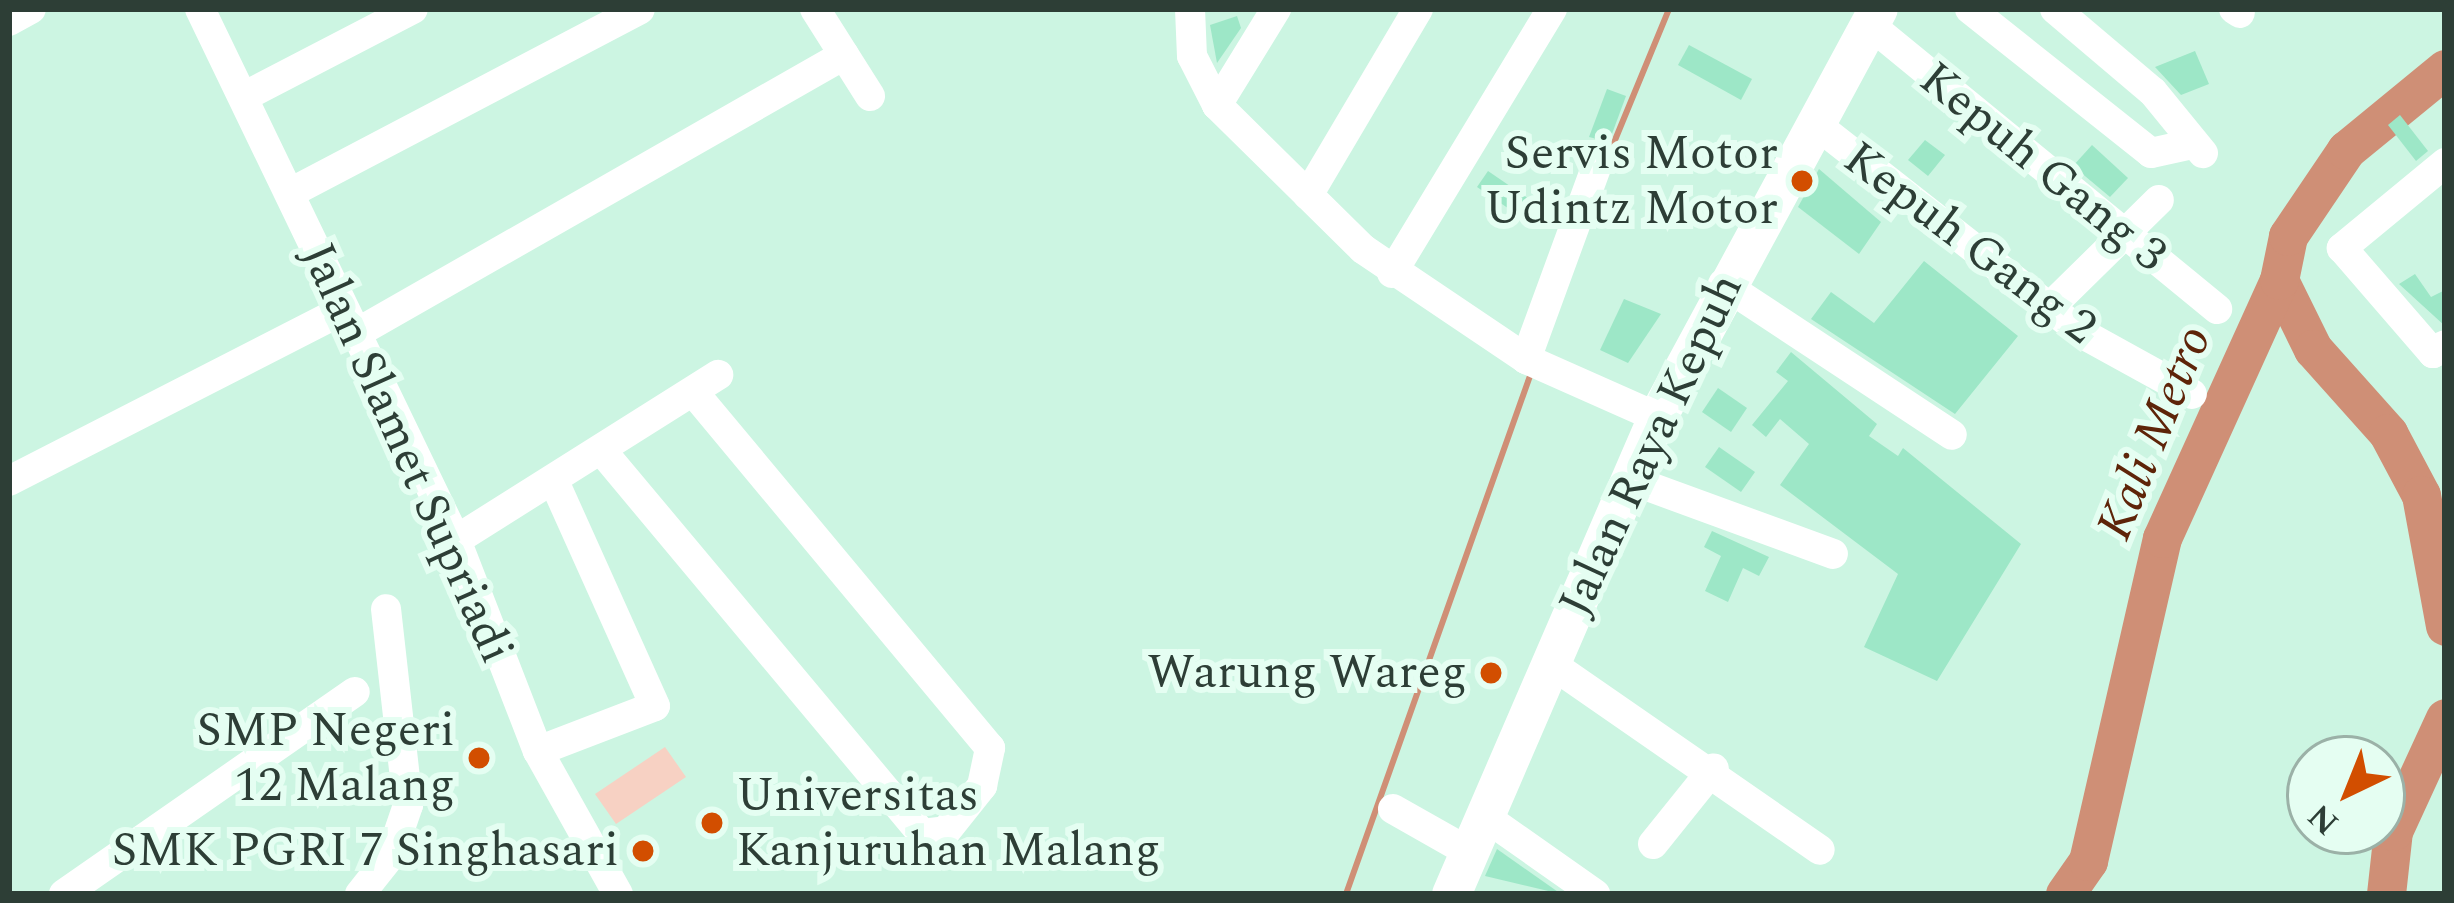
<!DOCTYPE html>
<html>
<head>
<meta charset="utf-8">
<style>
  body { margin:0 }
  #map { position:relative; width:2454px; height:903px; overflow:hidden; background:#ccf5e2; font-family:Spectral,serif }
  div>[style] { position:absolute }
  .green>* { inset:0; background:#f7d1c3 }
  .stream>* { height:6px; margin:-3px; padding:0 3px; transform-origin:3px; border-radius:3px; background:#cf8f76 }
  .river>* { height:39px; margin:-19.5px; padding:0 19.5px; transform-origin:19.5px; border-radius:19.5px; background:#cf8f76 }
  .building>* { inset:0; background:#9de7c7 }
  .minor>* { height:30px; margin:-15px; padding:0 15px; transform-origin:15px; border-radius:15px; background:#fff }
  .major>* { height:39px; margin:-19.5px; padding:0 19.5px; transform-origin:19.5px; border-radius:19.5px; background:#fff }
  .dots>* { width:33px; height:33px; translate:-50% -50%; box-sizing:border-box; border:6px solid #e5fef2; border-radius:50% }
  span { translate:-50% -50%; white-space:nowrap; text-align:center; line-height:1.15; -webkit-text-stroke:12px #e5fef2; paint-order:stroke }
  .poi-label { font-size:48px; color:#2d3e36 }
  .right { translate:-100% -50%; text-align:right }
  .left { translate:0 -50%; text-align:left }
  .street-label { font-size:48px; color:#2d3e36 }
  .water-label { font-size:51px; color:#5e2409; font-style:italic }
  .frame { position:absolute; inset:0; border:12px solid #2d3e36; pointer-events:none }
  .north { position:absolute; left:2286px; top:735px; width:120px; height:120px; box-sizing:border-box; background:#e5fef2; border:3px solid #9bb1a7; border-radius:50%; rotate:223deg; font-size:33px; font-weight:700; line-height:48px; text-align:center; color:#2d3e36 }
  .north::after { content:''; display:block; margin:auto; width:42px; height:54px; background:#d24e00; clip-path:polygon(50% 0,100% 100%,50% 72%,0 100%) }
</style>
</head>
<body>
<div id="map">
  <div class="green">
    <div style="clip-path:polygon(665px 747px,686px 777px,616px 824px,595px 794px)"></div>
  </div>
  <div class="stream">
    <div style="left:1608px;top:157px;width:160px;rotate:-67.6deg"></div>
    <div style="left:1346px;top:894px;width:553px;rotate:-70.45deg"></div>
  </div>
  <div class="river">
    <div style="left:2279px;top:280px;width:77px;rotate:63.8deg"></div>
    <div style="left:2313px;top:349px;width:113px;rotate:48.2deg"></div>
    <div style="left:2388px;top:433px;width:70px;rotate:62deg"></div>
    <div style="left:2421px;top:495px;width:133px;rotate:79.6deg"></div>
    <div style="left:2065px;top:894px;width:40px;rotate:-55.1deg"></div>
    <div style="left:2088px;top:861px;width:331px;rotate:-77.1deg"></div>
    <div style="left:2162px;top:538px;width:283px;rotate:-65.6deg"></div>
    <div style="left:2279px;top:280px;width:45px;rotate:-78.4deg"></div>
    <div style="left:2288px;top:236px;width:104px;rotate:-56deg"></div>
    <div style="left:2346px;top:150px;width:128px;rotate:-39.3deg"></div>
    <div style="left:2386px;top:894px;width:63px;rotate:-83.7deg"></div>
    <div style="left:2393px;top:831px;width:124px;rotate:-65.3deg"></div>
  </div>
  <div class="building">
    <div style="clip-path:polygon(1237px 16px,1241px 28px,1217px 63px,1210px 25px)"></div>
    <div style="clip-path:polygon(1689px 45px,1752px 79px,1741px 100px,1678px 65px)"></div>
    <div style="clip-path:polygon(2195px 51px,2209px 84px,2181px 95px,2155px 67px)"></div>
    <div style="clip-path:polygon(1607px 89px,1626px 96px,1609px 142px,1589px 137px)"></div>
    <div style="clip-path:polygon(2400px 115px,2428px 151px,2416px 161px,2388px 125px)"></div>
    <div style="clip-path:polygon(1925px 140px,1945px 155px,1928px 176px,1908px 160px)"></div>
    <div style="clip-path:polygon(2092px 145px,2128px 178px,2110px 197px,2073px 166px)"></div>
    <div style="clip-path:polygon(1819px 169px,1881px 222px,1859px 254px,1798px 207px)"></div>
    <div style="clip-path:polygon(1488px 171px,1529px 199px,1518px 215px,1477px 187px)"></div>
    <div style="clip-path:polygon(1924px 261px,2018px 336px,1955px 414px,1811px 319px,1831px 292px,1874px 323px)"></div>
    <div style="clip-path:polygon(2415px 274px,2431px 297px,2445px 290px,2445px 326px,2399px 284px)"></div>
    <div style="clip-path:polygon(1624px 299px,1661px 314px,1628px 363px,1600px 350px)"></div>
    <div style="clip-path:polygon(1791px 352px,1877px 424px,1869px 436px,1898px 456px,1903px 448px,2021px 544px,1937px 681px,1864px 647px,1898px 574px,1780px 485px,1809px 444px,1780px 419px,1766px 437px,1752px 425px,1788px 381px,1776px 372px)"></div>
    <div style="clip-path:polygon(1718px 388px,1747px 408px,1731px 432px,1702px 412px)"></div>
    <div style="clip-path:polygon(1719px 447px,1755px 472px,1741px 492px,1705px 467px)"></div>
    <div style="clip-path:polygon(1712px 531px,1769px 557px,1759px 576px,1743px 568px,1728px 602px,1705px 591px,1721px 556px,1704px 547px)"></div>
    <div style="clip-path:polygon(1497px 849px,1561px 894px,1485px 876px)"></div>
  </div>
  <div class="minor">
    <div style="left:200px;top:9px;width:589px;rotate:64.26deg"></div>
    <div style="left:456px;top:540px;width:226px;rotate:68.8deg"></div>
    <div style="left:538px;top:751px;width:164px;rotate:60.8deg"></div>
    <div style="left:815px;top:9px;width:103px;rotate:57.7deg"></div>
    <div style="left:1190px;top:9px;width:47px;rotate:87.6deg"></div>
    <div style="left:1192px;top:56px;width:55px;rotate:63deg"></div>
    <div style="left:1217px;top:105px;width:205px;rotate:44.6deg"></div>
    <div style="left:1363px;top:249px;width:197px;rotate:34deg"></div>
    <div style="left:1526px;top:359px;width:143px;rotate:23.9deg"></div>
    <div style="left:1970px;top:9px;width:231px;rotate:38.5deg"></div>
    <div style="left:2151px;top:153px;width:42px;rotate:-12.4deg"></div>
    <div style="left:2055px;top:9px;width:128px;rotate:40.3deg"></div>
    <div style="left:2153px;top:92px;width:79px;rotate:50.7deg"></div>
    <div style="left:2234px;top:9px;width:7px;rotate:34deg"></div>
    <div style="left:9px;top:21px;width:25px;rotate:-29deg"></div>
    <div style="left:1869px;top:24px;width:450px;rotate:39.3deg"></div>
    <div style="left:245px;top:96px;width:189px;rotate:-27.4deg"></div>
    <div style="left:1217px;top:105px;width:113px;rotate:-58.4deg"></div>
    <div style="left:1813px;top:122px;width:345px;rotate:38.1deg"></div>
    <div style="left:2085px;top:335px;width:122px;rotate:28.9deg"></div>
    <div style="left:2445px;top:163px;width:134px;rotate:140.5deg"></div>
    <div style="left:2342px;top:248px;width:139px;rotate:49.1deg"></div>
    <div style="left:2433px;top:353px;width:14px;rotate:-34deg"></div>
    <div style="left:290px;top:193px;width:395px;rotate:-27.7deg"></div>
    <div style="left:1308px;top:195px;width:216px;rotate:-59.4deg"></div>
    <div style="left:1392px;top:273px;width:309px;rotate:-58.8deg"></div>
    <div style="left:1723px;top:284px;width:274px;rotate:33.4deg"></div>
    <div style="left:2049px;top:308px;width:154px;rotate:-44.5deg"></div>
    <div style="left:355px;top:334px;width:563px;rotate:-29.71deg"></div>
    <div style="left:1526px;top:359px;width:213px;rotate:-69.9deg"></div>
    <div style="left:602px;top:451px;width:499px;rotate:50.1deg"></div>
    <div style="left:922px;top:834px;width:24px;rotate:-7deg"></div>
    <div style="left:946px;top:831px;width:58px;rotate:-51.3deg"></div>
    <div style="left:982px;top:786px;width:39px;rotate:-78deg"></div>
    <div style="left:990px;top:748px;width:464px;rotate:-129.8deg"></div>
    <div style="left:1631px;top:480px;width:215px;rotate:20.1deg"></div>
    <div style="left:9px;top:481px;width:375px;rotate:-27.1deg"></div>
    <div style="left:456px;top:540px;width:310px;rotate:-32.2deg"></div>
    <div style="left:1550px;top:663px;width:328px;rotate:34.7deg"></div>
    <div style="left:538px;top:751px;width:125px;rotate:-21deg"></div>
    <div style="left:655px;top:706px;width:243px;rotate:-114.2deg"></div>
    <div style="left:1393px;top:809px;width:87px;rotate:29.5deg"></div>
    <div style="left:1484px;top:816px;width:136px;rotate:35.1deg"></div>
    <div style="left:1653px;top:844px;width:97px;rotate:-51.2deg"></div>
    <div style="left:64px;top:894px;width:354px;rotate:-34.8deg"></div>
    <div style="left:360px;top:894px;width:50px;rotate:-51.5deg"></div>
    <div style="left:391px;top:855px;width:53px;rotate:-71.2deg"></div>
    <div style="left:408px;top:805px;width:197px;rotate:-96.4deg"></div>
  </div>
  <div class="major">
    <div style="left:1451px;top:894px;width:520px;rotate:-66.64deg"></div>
    <div style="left:1657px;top:417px;width:464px;rotate:-61.6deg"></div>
  </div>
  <div class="dots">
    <div style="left:1802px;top:181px;background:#d24e00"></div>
    <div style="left:1491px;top:673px;background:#d24e00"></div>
    <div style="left:479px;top:758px;background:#d24e00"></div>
    <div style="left:712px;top:823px;background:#d24e00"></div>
    <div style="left:643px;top:851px;background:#d24e00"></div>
  </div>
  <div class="poi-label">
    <span class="right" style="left:1778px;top:181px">Servis Motor<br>Udintz Motor</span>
    <span class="right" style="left:1467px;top:673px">Warung Wareg</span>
    <span class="right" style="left:455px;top:758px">SMP Negeri<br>12 Malang</span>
    <span class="left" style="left:736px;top:823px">Universitas<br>Kanjuruhan Malang</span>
    <span class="right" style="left:619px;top:851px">SMK PGRI 7 Singhasari</span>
  </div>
  <div class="street-label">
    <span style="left:2043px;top:167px;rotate:39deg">Kepuh Gang 3</span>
    <span style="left:1970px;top:243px;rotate:37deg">Kepuh Gang 2</span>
    <span style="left:1651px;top:445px;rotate:-65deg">Jalan Raya Kepuh</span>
    <span style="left:407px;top:453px;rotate:66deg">Jalan Slamet Supriadi</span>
  </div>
  <div class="water-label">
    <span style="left:2155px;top:433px;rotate:-68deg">Kali Metro</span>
  </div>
  <div class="frame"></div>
  <div class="north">N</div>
</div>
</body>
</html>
